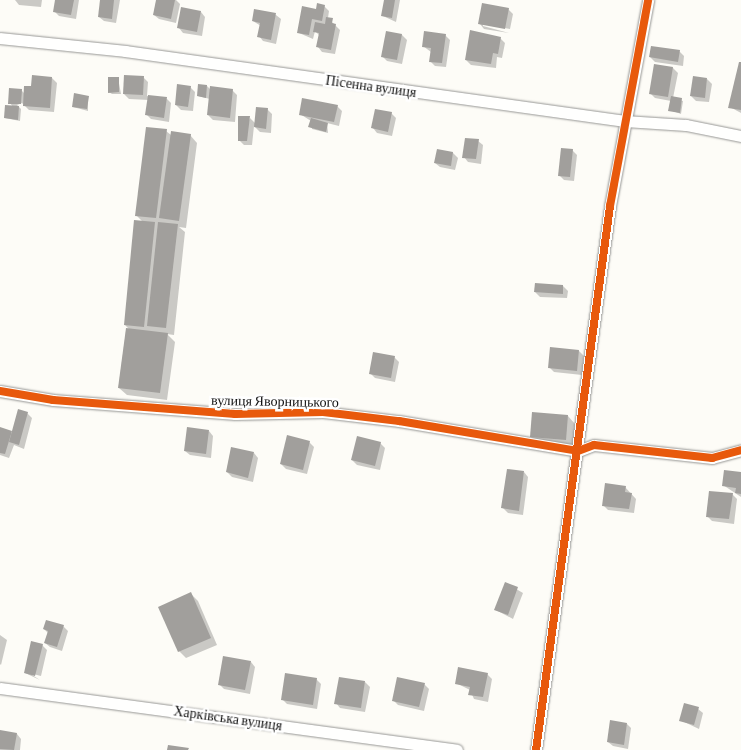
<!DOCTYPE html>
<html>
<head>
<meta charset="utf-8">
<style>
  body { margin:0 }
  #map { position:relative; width:741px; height:750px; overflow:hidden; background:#fdfcf7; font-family:"Crimson Pro",serif }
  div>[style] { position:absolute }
  .shadow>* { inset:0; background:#0003 }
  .building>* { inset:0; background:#a19f9c }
  .roads { filter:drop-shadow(0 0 1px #979795) drop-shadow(0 0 1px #979795) }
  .street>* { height:11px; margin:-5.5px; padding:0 5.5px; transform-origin:5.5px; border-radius:5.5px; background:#fffffe }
  .cycleway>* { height:8px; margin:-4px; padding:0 4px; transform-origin:4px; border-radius:4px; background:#e8590c }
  span { translate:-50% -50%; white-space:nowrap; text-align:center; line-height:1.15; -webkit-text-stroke:5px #fff; paint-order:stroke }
  .street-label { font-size:14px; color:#111 }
</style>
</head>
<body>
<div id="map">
  <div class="shadow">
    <div style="clip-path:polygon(15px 0,42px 0,41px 7px,19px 5px)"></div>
    <div style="clip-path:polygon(56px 0,79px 0,76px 19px,59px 16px,54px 11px)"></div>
    <div style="clip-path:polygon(102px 0,120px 0,116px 23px,104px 21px,99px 17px)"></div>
    <div style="clip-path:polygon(158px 0,176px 0,180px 4px,176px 23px,159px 19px,154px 15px)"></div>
    <div style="clip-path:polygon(385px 0,400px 0,396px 22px,383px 16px)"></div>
    <div style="clip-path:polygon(324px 6px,329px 11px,328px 18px,340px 30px,335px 54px,322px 52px,318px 47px,320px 36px,315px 31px,313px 39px,299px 33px,317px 10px)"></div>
    <div style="clip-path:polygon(508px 9px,513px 14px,510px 29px,483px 24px,483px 26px,509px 33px,484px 29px,480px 24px)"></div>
    <div style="clip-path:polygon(255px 10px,276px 15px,281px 19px,276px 44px,263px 41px,259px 36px,261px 26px,253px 21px)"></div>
    <div style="clip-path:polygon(201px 12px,205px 17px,202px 36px,183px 33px,179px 28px)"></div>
    <div style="clip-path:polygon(387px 33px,402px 35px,407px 40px,402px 64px,387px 61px,382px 56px)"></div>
    <div style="clip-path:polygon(445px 35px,450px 40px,446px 67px,435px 66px,430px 61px,431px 52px,423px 46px)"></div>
    <div style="clip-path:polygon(500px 38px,505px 43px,502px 58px,497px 57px,496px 68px,471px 65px,466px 60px)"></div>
    <div style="clip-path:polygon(679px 51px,684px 56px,683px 66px,655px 62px,650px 57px)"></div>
    <div style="clip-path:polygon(741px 63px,741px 113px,730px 107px)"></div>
    <div style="clip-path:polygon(655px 65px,673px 68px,678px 73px,673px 98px,683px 101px,681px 114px,670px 110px,671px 101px,655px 98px,650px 93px)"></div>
    <div style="clip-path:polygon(143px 77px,148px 82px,147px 96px,167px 99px,171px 103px,169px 122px,151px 119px,146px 114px,149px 100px,129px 99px,124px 94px)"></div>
    <div style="clip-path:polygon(52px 78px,57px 83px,54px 112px,29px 110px,22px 103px,17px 105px,21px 109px,20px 121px,5px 118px,13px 107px,10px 103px,21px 90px,25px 94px)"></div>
    <div style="clip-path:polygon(118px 78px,121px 94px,112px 94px,109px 92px)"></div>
    <div style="clip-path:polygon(707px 79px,712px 84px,709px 102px,696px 101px,691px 96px)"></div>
    <div style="clip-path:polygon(207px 86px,211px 90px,232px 90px,237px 95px,235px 122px,213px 120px,208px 115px,210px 99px,198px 96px)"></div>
    <div style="clip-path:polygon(190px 87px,195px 92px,193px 111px,181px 110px,176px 105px)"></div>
    <div style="clip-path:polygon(88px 97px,88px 111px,73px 107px)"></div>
    <div style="clip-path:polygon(337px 106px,342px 111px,339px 126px,327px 123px,328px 133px,312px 129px,311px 121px,300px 114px)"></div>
    <div style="clip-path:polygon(267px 109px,272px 114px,271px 133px,260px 132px,254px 126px,252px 145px,244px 145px,239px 140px,250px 118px,256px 124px)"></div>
    <div style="clip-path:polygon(391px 113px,396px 118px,392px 136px,377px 133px,373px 128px)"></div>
    <div style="clip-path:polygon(166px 131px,171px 135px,190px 135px,197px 143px,186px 228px,179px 227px,185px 232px,174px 335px,167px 334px,175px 342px,167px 400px,127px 395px,119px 388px,130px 330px,125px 325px,143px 222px,136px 215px)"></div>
    <div style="clip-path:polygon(478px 141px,483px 145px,481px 164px,468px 162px,464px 157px)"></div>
    <div style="clip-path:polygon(438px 150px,453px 153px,458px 158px,455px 170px,440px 167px,435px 163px)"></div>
    <div style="clip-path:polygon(572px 150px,577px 155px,574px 181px,564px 180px,559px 175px)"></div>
    <div style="clip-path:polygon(563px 286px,568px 291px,567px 298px,540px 297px,535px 292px)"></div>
    <div style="clip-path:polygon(551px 348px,579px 351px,584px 356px,582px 375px,554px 372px,549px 367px)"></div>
    <div style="clip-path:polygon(394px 357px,399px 362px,395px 382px,375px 378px,370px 373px)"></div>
    <div style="clip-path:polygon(27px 413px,32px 418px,24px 449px,14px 445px,9px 458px,0 455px,0 429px,13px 433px)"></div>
    <div style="clip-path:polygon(568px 416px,575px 424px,573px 447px,539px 444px,531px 437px)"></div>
    <div style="clip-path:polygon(209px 431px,213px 436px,211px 458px,190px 455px,185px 451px)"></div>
    <div style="clip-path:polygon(309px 442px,314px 447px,307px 474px,286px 469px,281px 464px)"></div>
    <div style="clip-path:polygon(380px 443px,385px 448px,380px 470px,357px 465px,352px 460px)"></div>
    <div style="clip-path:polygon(254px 453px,258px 458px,253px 482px,232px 477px,227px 472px)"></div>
    <div style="clip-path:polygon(524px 472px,528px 477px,523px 515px,508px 513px,503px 508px)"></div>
    <div style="clip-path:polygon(741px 473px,741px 497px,723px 485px)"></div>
    <div style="clip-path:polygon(625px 487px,636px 499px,634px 513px,608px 510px,603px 505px)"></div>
    <div style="clip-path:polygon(732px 494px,737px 499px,734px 524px,712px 521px,707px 516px)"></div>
    <div style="clip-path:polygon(506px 583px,523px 593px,513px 619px,496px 610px)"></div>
    <div style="clip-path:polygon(191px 594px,198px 601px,217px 645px,186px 658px,179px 651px)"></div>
    <div style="clip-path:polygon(63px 626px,68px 631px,62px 651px,50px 647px,45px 643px,48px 633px,44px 629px)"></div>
    <div style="clip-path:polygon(0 635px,7px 640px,1px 665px,0 664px)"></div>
    <div style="clip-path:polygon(42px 645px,47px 650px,41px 676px,29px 673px,40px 680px,25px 673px)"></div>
    <div style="clip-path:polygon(251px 662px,255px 667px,250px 694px,224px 689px,219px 684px)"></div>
    <div style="clip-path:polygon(487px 674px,492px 679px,488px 702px,474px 699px,470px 690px,456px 683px)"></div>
    <div style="clip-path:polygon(316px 679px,321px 684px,317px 709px,287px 704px,282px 699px)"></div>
    <div style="clip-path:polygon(365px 682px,370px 687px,365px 712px,340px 708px,336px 703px)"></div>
    <div style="clip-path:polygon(424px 684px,429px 689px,424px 711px,398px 705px,393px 700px)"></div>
    <div style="clip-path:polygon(698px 709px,703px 713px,699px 729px,680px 720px)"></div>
    <div style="clip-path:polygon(627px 724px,631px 728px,628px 749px,613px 746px,608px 742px)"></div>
    <div style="clip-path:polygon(0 732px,17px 734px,21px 739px,20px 750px,0 750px)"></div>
  </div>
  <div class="building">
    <div style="clip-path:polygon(55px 0,74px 0,71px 15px,53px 12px)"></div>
    <div style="clip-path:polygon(100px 0,114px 0,112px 19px,98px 17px)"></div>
    <div style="clip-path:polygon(156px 0,175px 0,171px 19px,153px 15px)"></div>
    <div style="clip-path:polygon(384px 0,395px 0,392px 18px,381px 16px)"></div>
    <div style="clip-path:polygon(317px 3px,325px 5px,322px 21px,312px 19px,309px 35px,297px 33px,302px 6px,316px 9px)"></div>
    <div style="clip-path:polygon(482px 3px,509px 8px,505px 29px,478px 24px)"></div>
    <div style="clip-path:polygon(181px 7px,201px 11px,197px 32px,177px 28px)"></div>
    <div style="clip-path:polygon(254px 9px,276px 13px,271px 40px,257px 37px,260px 23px,252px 21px)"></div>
    <div style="clip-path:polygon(326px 17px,333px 18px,332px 23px,336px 24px,331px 50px,316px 47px,319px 33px,313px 32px,315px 22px,325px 24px)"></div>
    <div style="clip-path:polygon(470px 30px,501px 37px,498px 54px,493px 53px,491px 64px,465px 60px)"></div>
    <div style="clip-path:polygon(386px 31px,402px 34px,397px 60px,381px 57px)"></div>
    <div style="clip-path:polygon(424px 31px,446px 34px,442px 63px,429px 62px,431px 48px,422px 47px)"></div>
    <div style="clip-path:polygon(651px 46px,680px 50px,678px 62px,649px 57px)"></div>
    <div style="clip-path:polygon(739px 62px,741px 62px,741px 110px,728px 108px)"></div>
    <div style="clip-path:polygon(654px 64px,673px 67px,668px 97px,649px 94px)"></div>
    <div style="clip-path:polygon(32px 75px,52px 77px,50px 108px,23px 106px,24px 86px,31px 86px)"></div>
    <div style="clip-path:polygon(124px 75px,144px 76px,143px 95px,123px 94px)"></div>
    <div style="clip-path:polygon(693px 76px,707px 78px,705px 98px,690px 96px)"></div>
    <div style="clip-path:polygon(108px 77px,119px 77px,119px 92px,108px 93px)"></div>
    <div style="clip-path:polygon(177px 84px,191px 86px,188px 107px,175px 105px)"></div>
    <div style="clip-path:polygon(198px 84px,207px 85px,206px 98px,197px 96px)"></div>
    <div style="clip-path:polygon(210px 86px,233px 89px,230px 118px,207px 115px)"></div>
    <div style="clip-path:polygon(9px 88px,22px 89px,21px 104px,8px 104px)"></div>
    <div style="clip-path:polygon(74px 93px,89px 96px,87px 109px,72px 107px)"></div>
    <div style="clip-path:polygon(148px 95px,167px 97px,164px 118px,145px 115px)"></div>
    <div style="clip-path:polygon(671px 96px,682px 98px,680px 113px,668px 111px)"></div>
    <div style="clip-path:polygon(302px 98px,338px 105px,334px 122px,299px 115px)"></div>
    <div style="clip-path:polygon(5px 105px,19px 106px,18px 120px,4px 118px)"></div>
    <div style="clip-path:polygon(256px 107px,268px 108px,266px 129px,254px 127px)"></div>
    <div style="clip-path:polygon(375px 109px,392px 112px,388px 132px,371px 128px)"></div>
    <div style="clip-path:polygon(238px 116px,250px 116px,247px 141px,238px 141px)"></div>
    <div style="clip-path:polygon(311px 118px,328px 123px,326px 132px,308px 127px)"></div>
    <div style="clip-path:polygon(146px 127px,167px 129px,156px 218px,135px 216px)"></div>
    <div style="clip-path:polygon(171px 131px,191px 134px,179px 221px,159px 218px)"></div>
    <div style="clip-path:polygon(465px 138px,479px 139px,476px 159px,462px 158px)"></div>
    <div style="clip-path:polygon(561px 148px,573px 149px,570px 177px,558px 176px)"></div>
    <div style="clip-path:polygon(437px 149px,453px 152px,451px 166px,434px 163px)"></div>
    <div style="clip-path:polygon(134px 220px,155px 222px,144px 327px,124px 325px)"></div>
    <div style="clip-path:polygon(158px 222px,178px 224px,166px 328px,147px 326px)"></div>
    <div style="clip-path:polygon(535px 283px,563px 285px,563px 294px,534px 292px)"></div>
    <div style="clip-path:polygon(126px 328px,168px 333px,160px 393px,118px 388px)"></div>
    <div style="clip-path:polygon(550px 347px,579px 350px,577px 371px,548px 368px)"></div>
    <div style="clip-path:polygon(373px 352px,395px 356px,391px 378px,369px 374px)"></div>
    <div style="clip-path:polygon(18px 409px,28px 412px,19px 445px,9px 442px)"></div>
    <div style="clip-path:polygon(532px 412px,568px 415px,566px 440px,530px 437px)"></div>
    <div style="clip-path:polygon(0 427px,12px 431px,5px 454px,0 453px)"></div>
    <div style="clip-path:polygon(187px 427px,209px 430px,206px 454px,184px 451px)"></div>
    <div style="clip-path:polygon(287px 435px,310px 441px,303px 470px,280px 464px)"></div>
    <div style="clip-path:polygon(357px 436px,381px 442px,375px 466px,351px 460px)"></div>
    <div style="clip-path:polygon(231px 447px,254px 452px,248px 478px,226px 472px)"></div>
    <div style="clip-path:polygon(507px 469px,524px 471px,519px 511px,501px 508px)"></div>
    <div style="clip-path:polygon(724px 470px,741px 472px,741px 494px,735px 493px,736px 488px,722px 486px)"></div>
    <div style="clip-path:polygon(605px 483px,626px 486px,625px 492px,632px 493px,629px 509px,602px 506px)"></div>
    <div style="clip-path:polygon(709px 491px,733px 493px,729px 519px,706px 517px)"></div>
    <div style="clip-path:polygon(505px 582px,518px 587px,508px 615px,494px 610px)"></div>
    <div style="clip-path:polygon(191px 592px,211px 638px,178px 652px,158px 607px)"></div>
    <div style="clip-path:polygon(46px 620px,64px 625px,57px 647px,44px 643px,48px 631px,43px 629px)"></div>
    <div style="clip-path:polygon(31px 641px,43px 644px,35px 676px,24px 673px)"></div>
    <div style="clip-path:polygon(223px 656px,251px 661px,245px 690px,218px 685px)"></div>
    <div style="clip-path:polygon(458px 667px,488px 673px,483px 697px,468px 695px,470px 687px,455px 684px)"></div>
    <div style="clip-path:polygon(285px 673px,317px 678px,313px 705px,281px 700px)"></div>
    <div style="clip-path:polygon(339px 677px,365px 681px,361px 708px,334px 704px)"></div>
    <div style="clip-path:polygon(397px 677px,425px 683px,419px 707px,392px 701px)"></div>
    <div style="clip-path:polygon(684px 703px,699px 707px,694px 725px,679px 721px)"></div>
    <div style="clip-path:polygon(610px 720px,627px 723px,624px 745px,607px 742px)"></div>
    <div style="clip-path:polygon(0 730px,17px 733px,14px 750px,0 749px)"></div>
    <div style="clip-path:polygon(168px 745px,189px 748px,188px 750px,167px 750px)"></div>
  </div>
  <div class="roads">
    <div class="street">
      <div style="left:0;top:38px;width:126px;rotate:5.9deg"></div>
      <div style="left:125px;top:51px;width:505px;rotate:7.97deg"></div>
      <div style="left:625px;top:121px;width:61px;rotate:3.8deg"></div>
      <div style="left:686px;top:125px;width:56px;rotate:11.3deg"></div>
      <div style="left:0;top:391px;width:54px;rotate:9.6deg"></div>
      <div style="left:53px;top:400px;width:183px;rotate:4.4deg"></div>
      <div style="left:235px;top:414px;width:88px;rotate:-1.3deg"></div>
      <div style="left:323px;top:412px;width:77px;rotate:6.8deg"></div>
      <div style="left:399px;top:421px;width:181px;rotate:9.5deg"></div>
      <div style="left:578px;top:451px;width:17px;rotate:-21deg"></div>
      <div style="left:594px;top:445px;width:119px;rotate:6.3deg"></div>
      <div style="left:712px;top:458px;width:30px;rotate:-15deg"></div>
      <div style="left:0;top:688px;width:461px;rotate:7.7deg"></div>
      <div style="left:536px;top:750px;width:549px;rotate:-82.25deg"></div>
      <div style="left:610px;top:206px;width:209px;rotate:-79.5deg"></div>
    </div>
  </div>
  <div class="cycleway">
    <div style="left:0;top:391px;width:54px;rotate:9.6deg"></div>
    <div style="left:53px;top:400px;width:183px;rotate:4.4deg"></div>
    <div style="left:235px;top:414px;width:88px;rotate:-1.3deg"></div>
    <div style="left:323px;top:412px;width:77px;rotate:6.8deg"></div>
    <div style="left:399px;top:421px;width:181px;rotate:9.5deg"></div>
    <div style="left:578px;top:451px;width:17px;rotate:-21deg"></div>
    <div style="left:594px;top:445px;width:119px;rotate:6.3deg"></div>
    <div style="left:712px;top:458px;width:30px;rotate:-15deg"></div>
    <div style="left:536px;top:750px;width:549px;rotate:-82.25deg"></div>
    <div style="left:610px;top:206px;width:209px;rotate:-79.5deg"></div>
  </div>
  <div class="street-label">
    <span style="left:371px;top:86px;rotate:8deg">Пісенна вулиця</span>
    <span style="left:275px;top:401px;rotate:1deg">вулиця Яворницького</span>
    <span style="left:228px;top:718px;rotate:8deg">Харківська вулиця</span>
  </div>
</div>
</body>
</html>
